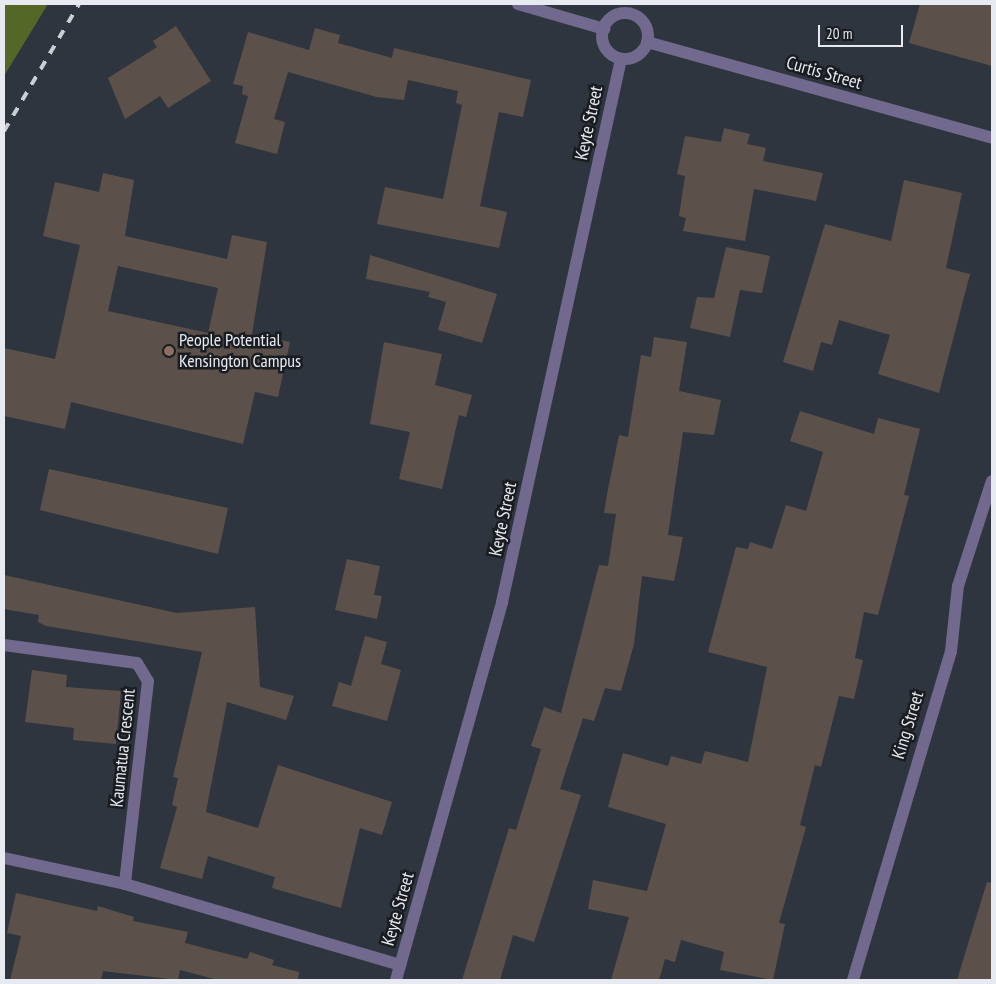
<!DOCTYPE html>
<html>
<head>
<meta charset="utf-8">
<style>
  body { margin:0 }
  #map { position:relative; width:996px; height:984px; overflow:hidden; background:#2e353e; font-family:"PT Sans Narrow",sans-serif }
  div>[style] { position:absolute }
  .green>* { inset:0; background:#546726 }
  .building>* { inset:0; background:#5c514a }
  .minor>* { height:12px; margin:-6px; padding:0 6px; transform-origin:6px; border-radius:6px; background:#71698e }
  .minor>.ring { margin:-6px; padding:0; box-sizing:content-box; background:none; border:12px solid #71698e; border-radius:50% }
  .rail>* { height:4px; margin-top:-2px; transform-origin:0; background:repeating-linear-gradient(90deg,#cacfd5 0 9px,transparent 0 18px) }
  .dots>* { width:14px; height:14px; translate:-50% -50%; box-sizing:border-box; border:2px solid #191c20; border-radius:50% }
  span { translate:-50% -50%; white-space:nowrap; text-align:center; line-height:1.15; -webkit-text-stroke:5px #191c20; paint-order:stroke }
  .street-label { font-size:18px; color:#e7ebf1 }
  .poi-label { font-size:18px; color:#e7ebf1 }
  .left { translate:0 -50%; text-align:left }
  .frame { position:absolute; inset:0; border:5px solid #e7ebf1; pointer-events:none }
  .scale { position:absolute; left:818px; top:25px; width:85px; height:22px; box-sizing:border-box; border:2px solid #e7ebf1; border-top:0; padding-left:6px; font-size:15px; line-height:18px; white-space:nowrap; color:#e7ebf1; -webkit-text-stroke:4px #191c20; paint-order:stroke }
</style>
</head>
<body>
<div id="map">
  <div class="green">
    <div style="clip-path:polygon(4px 4px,48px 4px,4px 76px)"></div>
  </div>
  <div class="building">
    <div style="clip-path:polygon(920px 4px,992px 4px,992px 66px,909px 43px)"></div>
    <div style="clip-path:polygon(176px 26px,211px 81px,168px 108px,160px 96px,125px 119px,108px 78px,157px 47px,153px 41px)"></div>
    <div style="clip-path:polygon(315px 28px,340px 35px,338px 43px,392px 58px,394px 48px,531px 80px,523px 117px,499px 112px,480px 206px,507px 212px,499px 248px,377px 224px,385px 187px,443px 199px,462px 105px,456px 103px,458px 91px,408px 80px,404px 100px,377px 97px,288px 72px,274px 119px,285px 122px,277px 154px,235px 143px,248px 96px,242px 94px,243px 86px,233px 84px,248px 32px,309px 50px)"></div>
    <div style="clip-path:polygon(724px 128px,750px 134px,747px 144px,766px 148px,763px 161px,823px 173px,816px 201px,754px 189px,745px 241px,683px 231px,686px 218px,679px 216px,685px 176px,677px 174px,685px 136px,721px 142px)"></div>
    <div style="clip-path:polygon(evenodd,103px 173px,134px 180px,125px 236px,227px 259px,232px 235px,267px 242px,252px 334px,290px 342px,278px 397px,255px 392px,243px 444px,71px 402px,65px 429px,4px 416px,4px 348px,55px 359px,80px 245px,43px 236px,55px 182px,99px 192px,103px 173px,118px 266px,218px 288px,208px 333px,108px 311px,118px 266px)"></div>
    <div style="clip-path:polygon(904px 180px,962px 193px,946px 268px,970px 274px,939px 393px,878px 374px,890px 335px,839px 320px,832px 345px,821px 342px,813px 371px,783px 362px,825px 224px,891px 241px)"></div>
    <div style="clip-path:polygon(726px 247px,770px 256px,762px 293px,740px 290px,730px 337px,690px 328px,697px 297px,714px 298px)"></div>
    <div style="clip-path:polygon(370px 255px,497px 294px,482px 343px,438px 330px,446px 302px,428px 297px,430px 292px,366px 279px)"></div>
    <div style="clip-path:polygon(654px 337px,687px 342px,679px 391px,721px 400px,714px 435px,683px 432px,668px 535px,683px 537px,674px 581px,642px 576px,634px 644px,621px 691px,605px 688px,594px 721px,583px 718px,560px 789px,581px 795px,534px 942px,513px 935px,500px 980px,462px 980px,509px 828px,516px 830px,541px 749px,531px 746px,544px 707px,561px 713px,599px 565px,608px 566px,616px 514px,604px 513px,608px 489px,619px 435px,628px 437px,641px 355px,651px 357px)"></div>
    <div style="clip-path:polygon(384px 342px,442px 354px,435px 385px,472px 395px,466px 417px,459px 415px,442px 489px,399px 479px,410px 432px,370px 424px)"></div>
    <div style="clip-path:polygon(800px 411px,874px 434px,878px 418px,920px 429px,904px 495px,909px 496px,878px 615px,864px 612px,855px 658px,863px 660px,854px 699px,839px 696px,821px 767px,815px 765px,800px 825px,806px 827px,779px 923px,785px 924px,773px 980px,720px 970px,724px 952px,681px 940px,675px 962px,665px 959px,659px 980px,611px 980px,629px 917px,588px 909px,593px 880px,647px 891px,666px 824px,608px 807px,623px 753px,668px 766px,671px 756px,701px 764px,705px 751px,748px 762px,767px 667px,708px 652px,736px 547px,748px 549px,750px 542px,772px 549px,786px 505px,806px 511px,823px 452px,790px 441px)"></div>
    <div style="clip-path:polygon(49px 469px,228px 508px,218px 554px,40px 510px)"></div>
    <div style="clip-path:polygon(347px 559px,380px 566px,374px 595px,382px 596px,377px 619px,335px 610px)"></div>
    <div style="clip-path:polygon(4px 575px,177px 613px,255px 607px,260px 687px,294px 696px,286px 720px,227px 702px,206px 812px,258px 828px,278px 765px,392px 802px,382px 835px,360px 828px,341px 908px,272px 888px,275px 877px,208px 856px,202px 879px,160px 868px,177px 807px,172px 805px,178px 778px,173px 777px,202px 652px,46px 626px,38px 622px,39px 615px,4px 609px)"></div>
    <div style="clip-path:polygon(365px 636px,387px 642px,381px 664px,401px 670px,387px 721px,332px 706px,339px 682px,351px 686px)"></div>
    <div style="clip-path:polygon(32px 670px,67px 675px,66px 687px,121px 691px,116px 744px,73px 740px,74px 728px,25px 722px)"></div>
    <div style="clip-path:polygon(987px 882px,992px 883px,992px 980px,957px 980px)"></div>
    <div style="clip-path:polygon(16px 893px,97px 911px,98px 906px,134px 917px,133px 921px,188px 932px,185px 943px,247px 959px,250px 952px,274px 960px,272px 965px,299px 972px,298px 980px,218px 980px,180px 970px,178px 980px,103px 971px,101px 980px,10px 980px,21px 936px,7px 933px)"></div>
  </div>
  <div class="minor">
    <div style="left:518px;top:4px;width:90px;rotate:16.2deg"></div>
    <div class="ring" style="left:602px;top:13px;width:34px;height:34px"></div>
    <div style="left:647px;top:42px;width:358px;rotate:15.5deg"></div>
    <div style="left:4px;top:645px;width:134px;rotate:7.7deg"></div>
    <div style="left:137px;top:663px;width:21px;rotate:59deg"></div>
    <div style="left:148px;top:681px;width:204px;rotate:96.5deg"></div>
    <div style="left:4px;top:858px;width:124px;rotate:12.1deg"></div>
    <div style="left:125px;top:884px;width:287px;rotate:16.4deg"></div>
    <div style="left:396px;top:980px;width:393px;rotate:-74.3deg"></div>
    <div style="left:502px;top:602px;width:556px;rotate:-77.64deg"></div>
    <div style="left:853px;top:980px;width:343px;rotate:-73.4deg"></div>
    <div style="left:951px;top:651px;width:65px;rotate:-83.9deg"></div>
    <div style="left:958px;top:586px;width:110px;rotate:-72.1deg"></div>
  </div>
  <div class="rail">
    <div style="left:4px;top:131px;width:147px;rotate:-59.4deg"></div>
  </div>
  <div class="dots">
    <div style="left:169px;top:351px;background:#8d6e63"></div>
  </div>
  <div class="street-label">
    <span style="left:824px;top:73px;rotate:16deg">Curtis Street</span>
    <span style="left:589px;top:123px;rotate:-78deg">Keyte Street</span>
    <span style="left:503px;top:519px;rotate:-78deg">Keyte Street</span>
    <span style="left:908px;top:725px;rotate:-73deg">King Street</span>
    <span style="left:123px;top:748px;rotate:-84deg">Kaumatua Crescent</span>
    <span style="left:398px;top:909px;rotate:-74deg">Keyte Street</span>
  </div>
  <div class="poi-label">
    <span class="left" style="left:179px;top:351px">People Potential<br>Kensington Campus</span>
  </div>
  <div class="frame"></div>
  <div class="scale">20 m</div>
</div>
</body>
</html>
